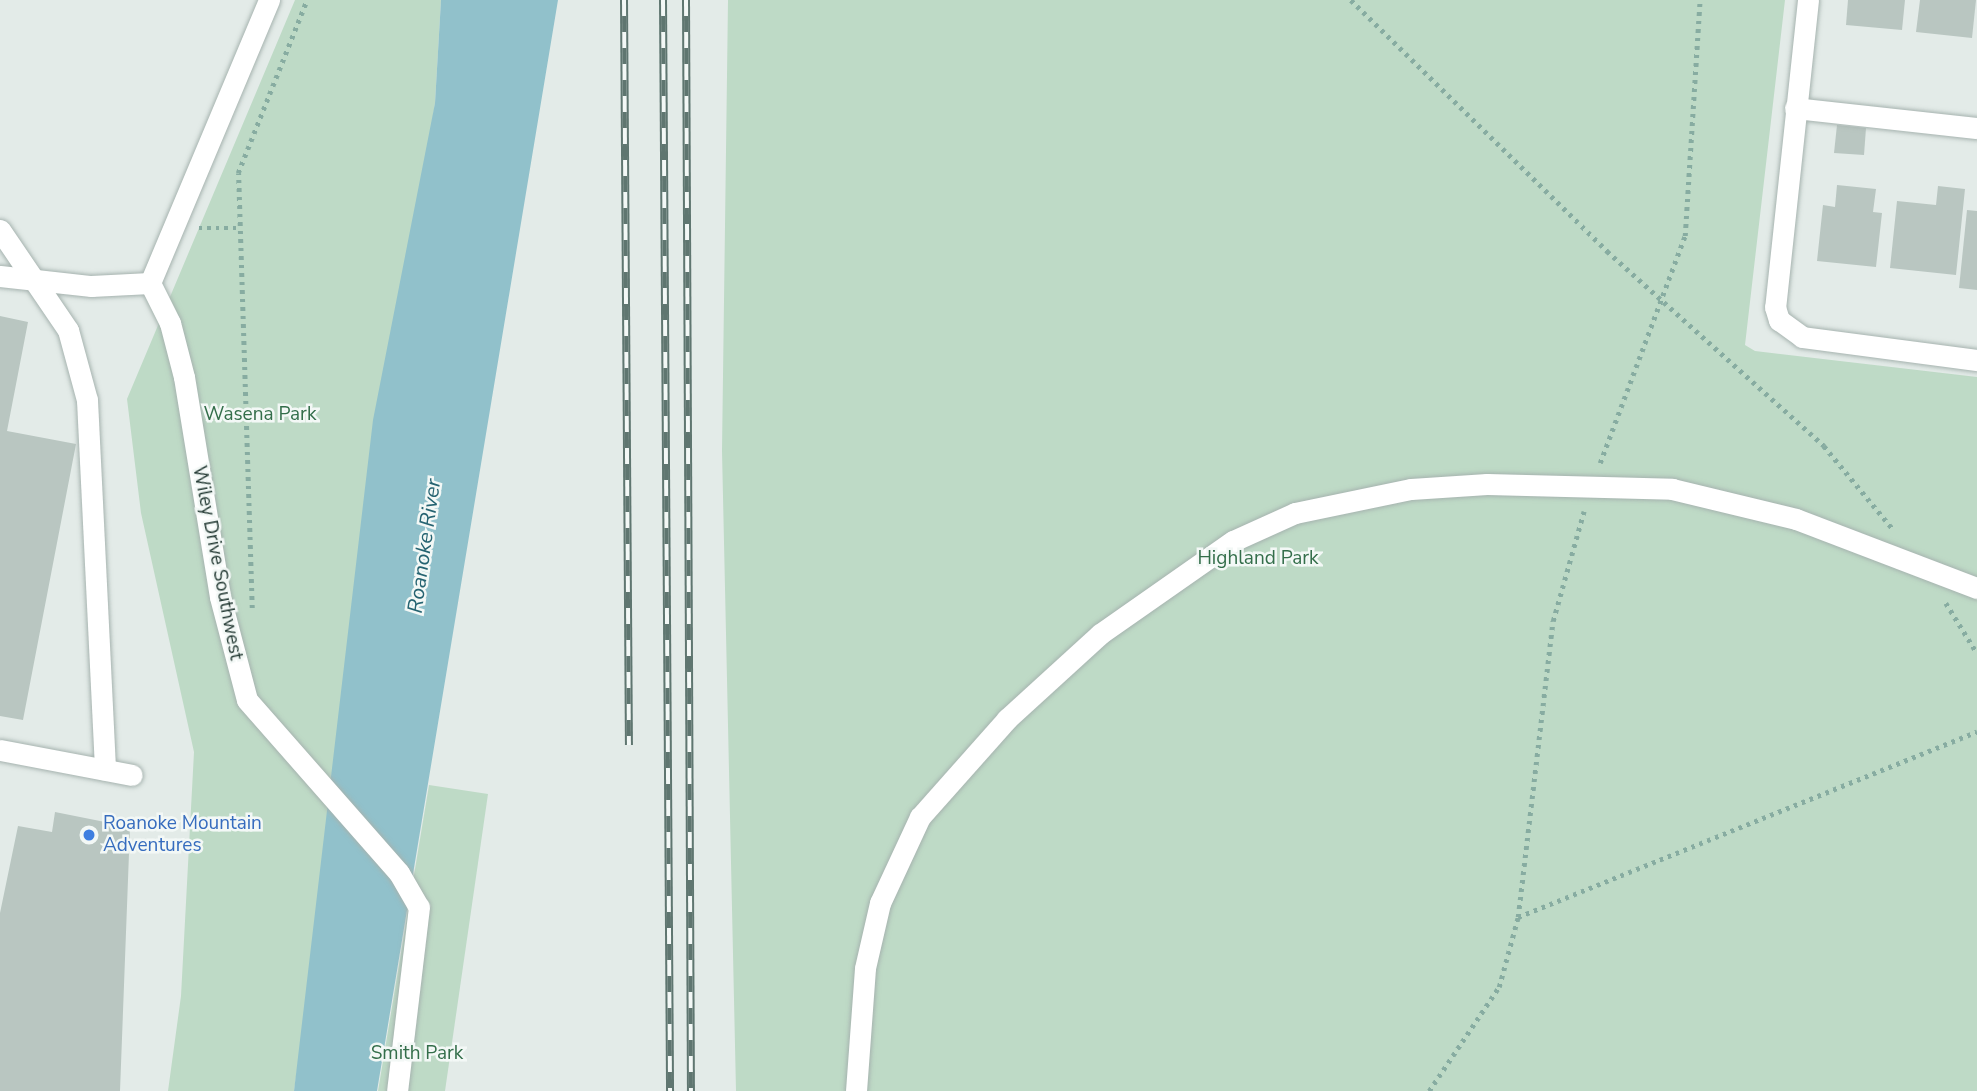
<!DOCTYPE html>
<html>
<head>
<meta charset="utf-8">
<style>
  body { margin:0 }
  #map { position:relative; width:1977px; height:1091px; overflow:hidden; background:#e3ebe8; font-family:"Nunito Sans",sans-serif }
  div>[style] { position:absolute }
  .green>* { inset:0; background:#bedac6 }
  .water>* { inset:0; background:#91c1cb }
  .building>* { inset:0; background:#b9c6c1 }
  .path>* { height:4.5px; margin-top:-2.25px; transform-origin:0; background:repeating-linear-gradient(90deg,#87aca1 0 3.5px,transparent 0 8.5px) }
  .roads { filter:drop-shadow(0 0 2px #a6b3af) drop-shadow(0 0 2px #a6b3af) }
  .minor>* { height:21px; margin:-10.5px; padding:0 10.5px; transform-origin:10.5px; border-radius:10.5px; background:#fff }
  .rail>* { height:8px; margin-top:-4px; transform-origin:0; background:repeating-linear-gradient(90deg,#f3f8f6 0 16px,#5f7670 0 32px); box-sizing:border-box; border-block:2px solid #5f7670 }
  .dots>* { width:19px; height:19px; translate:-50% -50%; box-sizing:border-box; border:4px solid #f3f8f6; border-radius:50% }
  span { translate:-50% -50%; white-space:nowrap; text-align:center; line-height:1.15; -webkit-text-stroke:5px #f3f8f6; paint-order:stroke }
  .park-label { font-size:19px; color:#336e4a }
  .street-label { font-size:19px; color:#253b35 }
  .shop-label { font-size:19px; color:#366cbe }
  .left { translate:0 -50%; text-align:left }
  .water-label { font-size:21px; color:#256371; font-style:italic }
</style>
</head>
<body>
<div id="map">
  <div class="green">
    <div style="clip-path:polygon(295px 0,441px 0,435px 103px,294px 1091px,168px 1091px,181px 996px,194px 752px,141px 513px,127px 399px)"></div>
    <div style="clip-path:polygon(728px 0,1785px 0,1745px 345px,1755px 351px,1977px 377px,1977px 1091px,736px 1091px,722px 451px)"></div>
    <div style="clip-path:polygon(429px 785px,488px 794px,445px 1091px,378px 1091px)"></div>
  </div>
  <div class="water">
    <div style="clip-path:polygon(441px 0,558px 0,377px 1091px,294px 1091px,373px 420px,435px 103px)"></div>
  </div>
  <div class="building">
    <div style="clip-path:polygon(1848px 0,1905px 0,1902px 30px,1846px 25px)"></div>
    <div style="clip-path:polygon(1920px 0,1976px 0,1972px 38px,1916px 32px)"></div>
    <div style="clip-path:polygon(1837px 125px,1866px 128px,1864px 155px,1834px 153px)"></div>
    <div style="clip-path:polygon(1837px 185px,1876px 189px,1873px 212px,1882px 213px,1876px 267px,1817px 261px,1823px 205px,1835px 207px)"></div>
    <div style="clip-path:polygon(1938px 186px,1965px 189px,1956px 275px,1890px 268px,1897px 201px,1936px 205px)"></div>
    <div style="clip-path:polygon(1967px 210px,1977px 211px,1977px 290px,1959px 288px)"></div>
    <div style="clip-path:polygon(0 316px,28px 322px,7px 431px,76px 444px,23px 720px,0 716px)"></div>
    <div style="clip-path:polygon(55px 812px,130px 827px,120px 1091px,0 1091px,0 913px,18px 826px,52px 832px)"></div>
  </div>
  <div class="path">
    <div style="left:1351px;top:0;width:359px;rotate:44.4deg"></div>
    <div style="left:1607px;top:251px;width:292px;rotate:41.9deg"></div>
    <div style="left:1824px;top:446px;width:107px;rotate:50.3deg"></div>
    <div style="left:199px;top:228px;width:37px"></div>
    <div style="left:1600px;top:463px;width:242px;rotate:-69.5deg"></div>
    <div style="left:1685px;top:236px;width:236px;rotate:-86.4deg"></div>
    <div style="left:1946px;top:603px;width:59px;rotate:58.2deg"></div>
    <div style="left:252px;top:608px;width:435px;rotate:-91.8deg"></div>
    <div style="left:238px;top:173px;width:186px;rotate:-68.3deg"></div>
    <div style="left:1518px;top:917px;width:298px;rotate:-83.3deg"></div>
    <div style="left:1553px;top:621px;width:114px;rotate:-74.3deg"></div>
    <div style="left:1429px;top:1091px;width:125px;rotate:-56.1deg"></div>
    <div style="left:1499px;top:987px;width:73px;rotate:-74.8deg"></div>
    <div style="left:1518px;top:917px;width:495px;rotate:-22deg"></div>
  </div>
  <div class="roads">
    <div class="minor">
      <div style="left:269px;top:0;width:307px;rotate:112.8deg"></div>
      <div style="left:150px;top:283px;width:45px;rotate:63.4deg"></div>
      <div style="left:170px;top:323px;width:56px;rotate:75.5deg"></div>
      <div style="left:184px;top:377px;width:223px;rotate:80.7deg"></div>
      <div style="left:220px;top:597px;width:106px;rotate:75.3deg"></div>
      <div style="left:247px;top:700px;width:230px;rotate:48.7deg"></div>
      <div style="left:399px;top:873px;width:39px;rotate:60deg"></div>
      <div style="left:419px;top:907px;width:185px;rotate:96.8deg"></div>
      <div style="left:1808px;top:0;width:309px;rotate:96.1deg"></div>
      <div style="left:1775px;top:307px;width:14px;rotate:73deg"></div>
      <div style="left:1779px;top:320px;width:29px;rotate:36deg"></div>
      <div style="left:1802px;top:337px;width:177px;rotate:7.5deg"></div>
      <div style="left:1795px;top:108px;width:183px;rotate:6.3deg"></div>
      <div style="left:0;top:230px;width:121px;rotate:55.8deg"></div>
      <div style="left:68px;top:330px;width:73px;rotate:74.8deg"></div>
      <div style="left:87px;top:400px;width:370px;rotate:87.2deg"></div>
      <div style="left:0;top:276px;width:92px;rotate:6.3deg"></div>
      <div style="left:91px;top:286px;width:59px;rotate:-2.9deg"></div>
      <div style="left:0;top:750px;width:134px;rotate:10.7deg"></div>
      <div style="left:856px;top:1091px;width:123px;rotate:-85.8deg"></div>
      <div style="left:865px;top:968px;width:67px;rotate:-77deg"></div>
      <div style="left:880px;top:903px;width:95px;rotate:-65.1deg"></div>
      <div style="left:920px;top:817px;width:131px;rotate:-48.4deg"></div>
      <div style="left:1007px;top:719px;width:126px;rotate:-42.4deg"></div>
      <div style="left:1100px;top:634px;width:162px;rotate:-35deg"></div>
      <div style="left:1233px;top:541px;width:68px;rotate:-24.3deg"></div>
      <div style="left:1295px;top:513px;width:118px;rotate:-11.7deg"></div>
      <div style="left:1411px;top:489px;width:76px;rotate:-3.8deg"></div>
      <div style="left:1487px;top:484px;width:185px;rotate:1.5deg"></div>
      <div style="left:1672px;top:489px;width:128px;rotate:13.6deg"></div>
      <div style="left:1796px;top:519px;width:194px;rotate:20.9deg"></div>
    </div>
  </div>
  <div class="rail">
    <div style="left:624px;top:0;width:745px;rotate:89.62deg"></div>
    <div style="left:663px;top:0;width:1091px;rotate:89.63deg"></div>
    <div style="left:686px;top:0;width:1091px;rotate:89.74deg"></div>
  </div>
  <div class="dots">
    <div style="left:89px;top:835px;background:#3f7fe0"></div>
  </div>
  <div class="park-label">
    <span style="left:260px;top:415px">Wasena Park</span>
    <span style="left:1258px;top:559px">Highland Park</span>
    <span style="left:417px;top:1054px">Smith Park</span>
  </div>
  <div class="street-label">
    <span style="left:217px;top:563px;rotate:79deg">Wiley Drive Southwest</span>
  </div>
  <div class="shop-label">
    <span class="left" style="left:103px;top:835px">Roanoke Mountain<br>Adventures</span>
  </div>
  <div class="water-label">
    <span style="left:424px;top:546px;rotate:-82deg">Roanoke River</span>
  </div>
</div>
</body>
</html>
